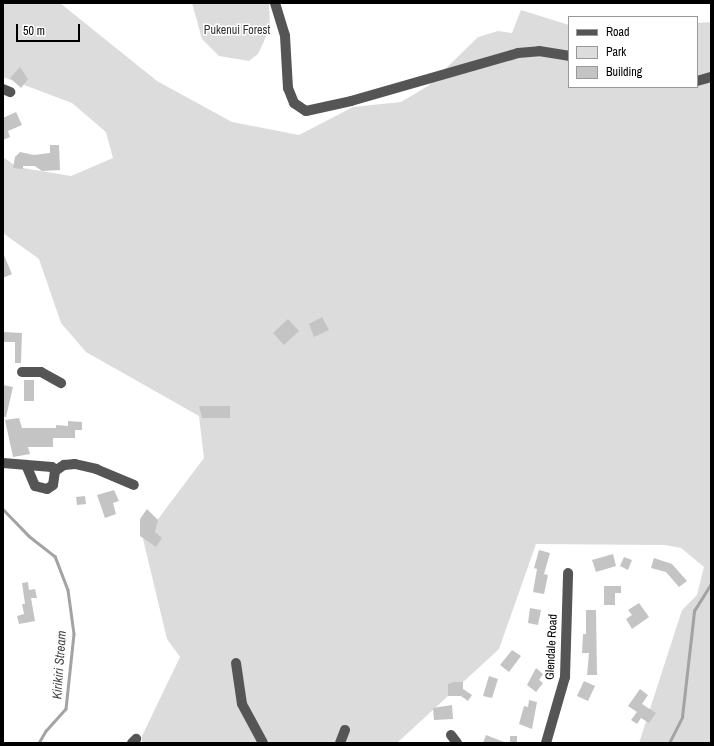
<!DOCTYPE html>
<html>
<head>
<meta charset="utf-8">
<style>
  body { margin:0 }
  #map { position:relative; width:714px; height:746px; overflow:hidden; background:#fff; font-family:"Archivo Narrow",sans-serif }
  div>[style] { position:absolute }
  .green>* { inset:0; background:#dcdcdc }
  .stream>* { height:2.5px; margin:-1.25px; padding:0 1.25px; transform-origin:1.25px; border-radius:1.25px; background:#a3a3a3 }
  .building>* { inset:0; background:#c4c4c4 }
  .minor>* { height:10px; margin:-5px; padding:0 5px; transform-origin:5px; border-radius:5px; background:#555 }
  span { translate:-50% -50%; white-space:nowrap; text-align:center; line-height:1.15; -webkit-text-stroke:3px #fff; paint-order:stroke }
  .park-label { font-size:12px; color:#333 }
  .street-label { font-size:12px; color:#000 }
  .water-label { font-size:13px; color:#444; font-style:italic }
  .frame { position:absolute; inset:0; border:4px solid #000; pointer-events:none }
  .legend { position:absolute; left:568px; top:16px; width:130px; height:72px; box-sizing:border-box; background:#fff; border:1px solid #999; margin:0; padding:5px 7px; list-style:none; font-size:12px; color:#000 }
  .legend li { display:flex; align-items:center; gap:8px; height:20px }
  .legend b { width:20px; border:1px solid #999 }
  .scale { position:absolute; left:16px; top:24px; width:64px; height:18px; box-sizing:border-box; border:2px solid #000; border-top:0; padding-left:5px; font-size:12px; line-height:14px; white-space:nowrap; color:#000; -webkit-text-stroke:3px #fff; paint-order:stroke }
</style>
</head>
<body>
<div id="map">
  <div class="green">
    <div style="clip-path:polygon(3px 3px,60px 3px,157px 81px,232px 122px,299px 135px,353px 107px,401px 102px,428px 86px,478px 37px,498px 31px,512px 33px,521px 10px,569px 25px,569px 87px,697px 87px,697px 23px,711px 22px,711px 743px,639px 743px,682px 610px,697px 595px,704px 567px,681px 548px,665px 545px,536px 544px,499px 649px,397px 743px,142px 743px,142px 736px,180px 657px,167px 639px,143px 539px,204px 458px,199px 416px,86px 352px,61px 323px,39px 259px,3px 233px,3px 157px,17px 167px,71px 176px,113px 158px,106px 132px,72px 103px,3px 77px)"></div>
    <div style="clip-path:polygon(192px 3px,269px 3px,270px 28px,258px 54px,249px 61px,219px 56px,202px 39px)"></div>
  </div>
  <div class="stream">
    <div style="left:3px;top:509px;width:37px;rotate:46deg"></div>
    <div style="left:29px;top:536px;width:33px;rotate:38deg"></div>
    <div style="left:55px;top:556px;width:36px;rotate:69deg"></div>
    <div style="left:68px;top:590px;width:44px;rotate:82.2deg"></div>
    <div style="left:74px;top:634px;width:75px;rotate:96.1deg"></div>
    <div style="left:66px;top:709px;width:30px;rotate:132deg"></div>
    <div style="left:46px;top:731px;width:14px;rotate:120deg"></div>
    <div style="left:669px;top:743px;width:29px;rotate:-63deg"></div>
    <div style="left:682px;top:717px;width:107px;rotate:-83.5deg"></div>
    <div style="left:694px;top:611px;width:32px;rotate:-58deg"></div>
  </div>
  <div class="building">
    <div style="clip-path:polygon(20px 67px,28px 79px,21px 88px,10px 78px)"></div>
    <div style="clip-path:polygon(16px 112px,22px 125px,8px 131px,10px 137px,3px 140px,3px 118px)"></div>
    <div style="clip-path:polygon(50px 145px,59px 145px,60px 170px,42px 171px,35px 166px,23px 166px,23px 169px,13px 168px,15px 157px,20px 152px,34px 155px,50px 153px)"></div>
    <div style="clip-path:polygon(3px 253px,12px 274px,3px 278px)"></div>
    <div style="clip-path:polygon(322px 317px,329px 330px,314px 337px,309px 324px)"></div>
    <div style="clip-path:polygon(288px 319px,299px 331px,284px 345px,273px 333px)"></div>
    <div style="clip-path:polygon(3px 332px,22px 333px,21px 363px,15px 363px,15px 342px,3px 342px)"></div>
    <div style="clip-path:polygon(24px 380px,34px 380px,34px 401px,24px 401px)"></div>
    <div style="clip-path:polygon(3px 385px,13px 387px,6px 417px,3px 417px)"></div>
    <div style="clip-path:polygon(199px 406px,230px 406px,230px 418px,202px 418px)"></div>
    <div style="clip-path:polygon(19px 418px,22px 428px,56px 428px,56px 425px,68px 426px,68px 421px,82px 422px,82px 430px,75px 430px,75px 438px,53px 438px,53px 447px,28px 447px,30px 454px,13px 457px,5px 420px)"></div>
    <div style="clip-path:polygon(114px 490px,119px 501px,113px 503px,116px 514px,105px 518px,97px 495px)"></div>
    <div style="clip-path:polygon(85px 496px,86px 504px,77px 505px,76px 497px)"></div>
    <div style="clip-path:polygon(147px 509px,158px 520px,155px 532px,162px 538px,156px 547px,140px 536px,140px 519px)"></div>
    <div style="clip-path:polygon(539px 550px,550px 553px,544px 574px,548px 575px,544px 594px,533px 592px,537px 569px,534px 568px)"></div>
    <div style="clip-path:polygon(613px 554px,616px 566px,596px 572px,592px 560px)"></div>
    <div style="clip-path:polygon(624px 557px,632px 560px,628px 570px,620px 566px)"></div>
    <div style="clip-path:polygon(654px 558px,672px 564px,687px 581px,679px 587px,666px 572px,651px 568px)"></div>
    <div style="clip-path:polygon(28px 582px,29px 590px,35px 589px,37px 598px,31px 598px,35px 621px,19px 624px,17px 616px,24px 614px,22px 604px,25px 604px,22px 583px)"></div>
    <div style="clip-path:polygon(604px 586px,621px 586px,621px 593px,615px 593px,615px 605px,604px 605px)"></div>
    <div style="clip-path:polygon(639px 603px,649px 617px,632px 629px,626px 619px,632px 615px,628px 610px)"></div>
    <div style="clip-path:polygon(530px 608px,541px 610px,538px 625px,528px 623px)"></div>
    <div style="clip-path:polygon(586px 610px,596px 610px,597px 675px,587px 675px,589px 653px,582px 653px,583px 634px,586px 634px)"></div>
    <div style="clip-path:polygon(512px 650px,521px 656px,509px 672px,500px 665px)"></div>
    <div style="clip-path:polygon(536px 668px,543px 674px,539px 680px,543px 683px,536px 692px,527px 685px)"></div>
    <div style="clip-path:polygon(489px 676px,498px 679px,492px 698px,483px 696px)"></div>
    <div style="clip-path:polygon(584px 681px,595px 686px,588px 701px,577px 696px)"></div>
    <div style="clip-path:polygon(454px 682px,463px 682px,463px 689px,472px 695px,468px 701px,461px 696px,448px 696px,448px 684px)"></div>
    <div style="clip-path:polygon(640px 689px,648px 695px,642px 704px,656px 713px,649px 723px,641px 718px,637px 724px,631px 720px,637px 712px,628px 706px)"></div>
    <div style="clip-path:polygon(529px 700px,537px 702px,532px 729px,519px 724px,524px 706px,528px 707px)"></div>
    <div style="clip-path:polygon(452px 705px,453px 719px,434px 720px,433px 708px)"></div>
    <div style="clip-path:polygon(486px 735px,504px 742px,504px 743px,483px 743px)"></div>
    <div style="clip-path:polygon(510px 736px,517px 736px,517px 743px,510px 743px)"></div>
  </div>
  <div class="minor">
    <div style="left:275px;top:3px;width:34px;rotate:73deg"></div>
    <div style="left:285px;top:36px;width:52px;rotate:86.7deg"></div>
    <div style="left:288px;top:88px;width:16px;rotate:68deg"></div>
    <div style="left:294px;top:103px;width:14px;rotate:34deg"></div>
    <div style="left:306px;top:111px;width:46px;rotate:-12.5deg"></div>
    <div style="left:351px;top:101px;width:174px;rotate:-16deg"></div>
    <div style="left:518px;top:53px;width:21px;rotate:-5deg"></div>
    <div style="left:539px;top:51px;width:30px;rotate:9deg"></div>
    <div style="left:697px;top:81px;width:15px;rotate:-16deg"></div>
    <div style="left:3px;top:89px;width:8px;rotate:23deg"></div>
    <div style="left:22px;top:372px;width:19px"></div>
    <div style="left:41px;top:372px;width:23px;rotate:29deg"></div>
    <div style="left:3px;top:463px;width:49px;rotate:4.7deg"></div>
    <div style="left:52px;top:467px;width:5px;rotate:53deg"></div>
    <div style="left:55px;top:471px;width:14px;rotate:98deg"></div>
    <div style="left:53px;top:485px;width:7px;rotate:146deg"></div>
    <div style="left:47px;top:489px;width:12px;rotate:-166deg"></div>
    <div style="left:35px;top:486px;width:23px;rotate:-113deg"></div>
    <div style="left:55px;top:471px;width:11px;rotate:-34deg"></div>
    <div style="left:64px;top:465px;width:11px;rotate:-5deg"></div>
    <div style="left:75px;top:464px;width:22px;rotate:13deg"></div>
    <div style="left:96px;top:469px;width:41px;rotate:22.8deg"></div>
    <div style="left:236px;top:663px;width:41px;rotate:81.7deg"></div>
    <div style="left:242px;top:704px;width:44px;rotate:61.7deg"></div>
    <div style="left:451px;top:735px;width:10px;rotate:53deg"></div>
    <div style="left:132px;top:743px;width:6px;rotate:-45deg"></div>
    <div style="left:340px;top:743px;width:14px;rotate:-69deg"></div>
    <div style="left:546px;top:743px;width:69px;rotate:-73.9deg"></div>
    <div style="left:565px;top:677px;width:104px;rotate:-88.3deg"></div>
  </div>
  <div class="park-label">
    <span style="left:237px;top:31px">Pukenui Forest</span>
  </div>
  <div class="street-label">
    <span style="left:552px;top:647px;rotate:-87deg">Glendale Road</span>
  </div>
  <div class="water-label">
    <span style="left:60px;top:665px;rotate:-86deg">Kirikiri Stream</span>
  </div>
  <div class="frame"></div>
  <ul class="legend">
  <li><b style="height:5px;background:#555"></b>Road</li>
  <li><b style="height:11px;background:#dcdcdc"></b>Park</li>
  <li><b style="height:11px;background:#c4c4c4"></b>Building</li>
  </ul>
  <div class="scale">50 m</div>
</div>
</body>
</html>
